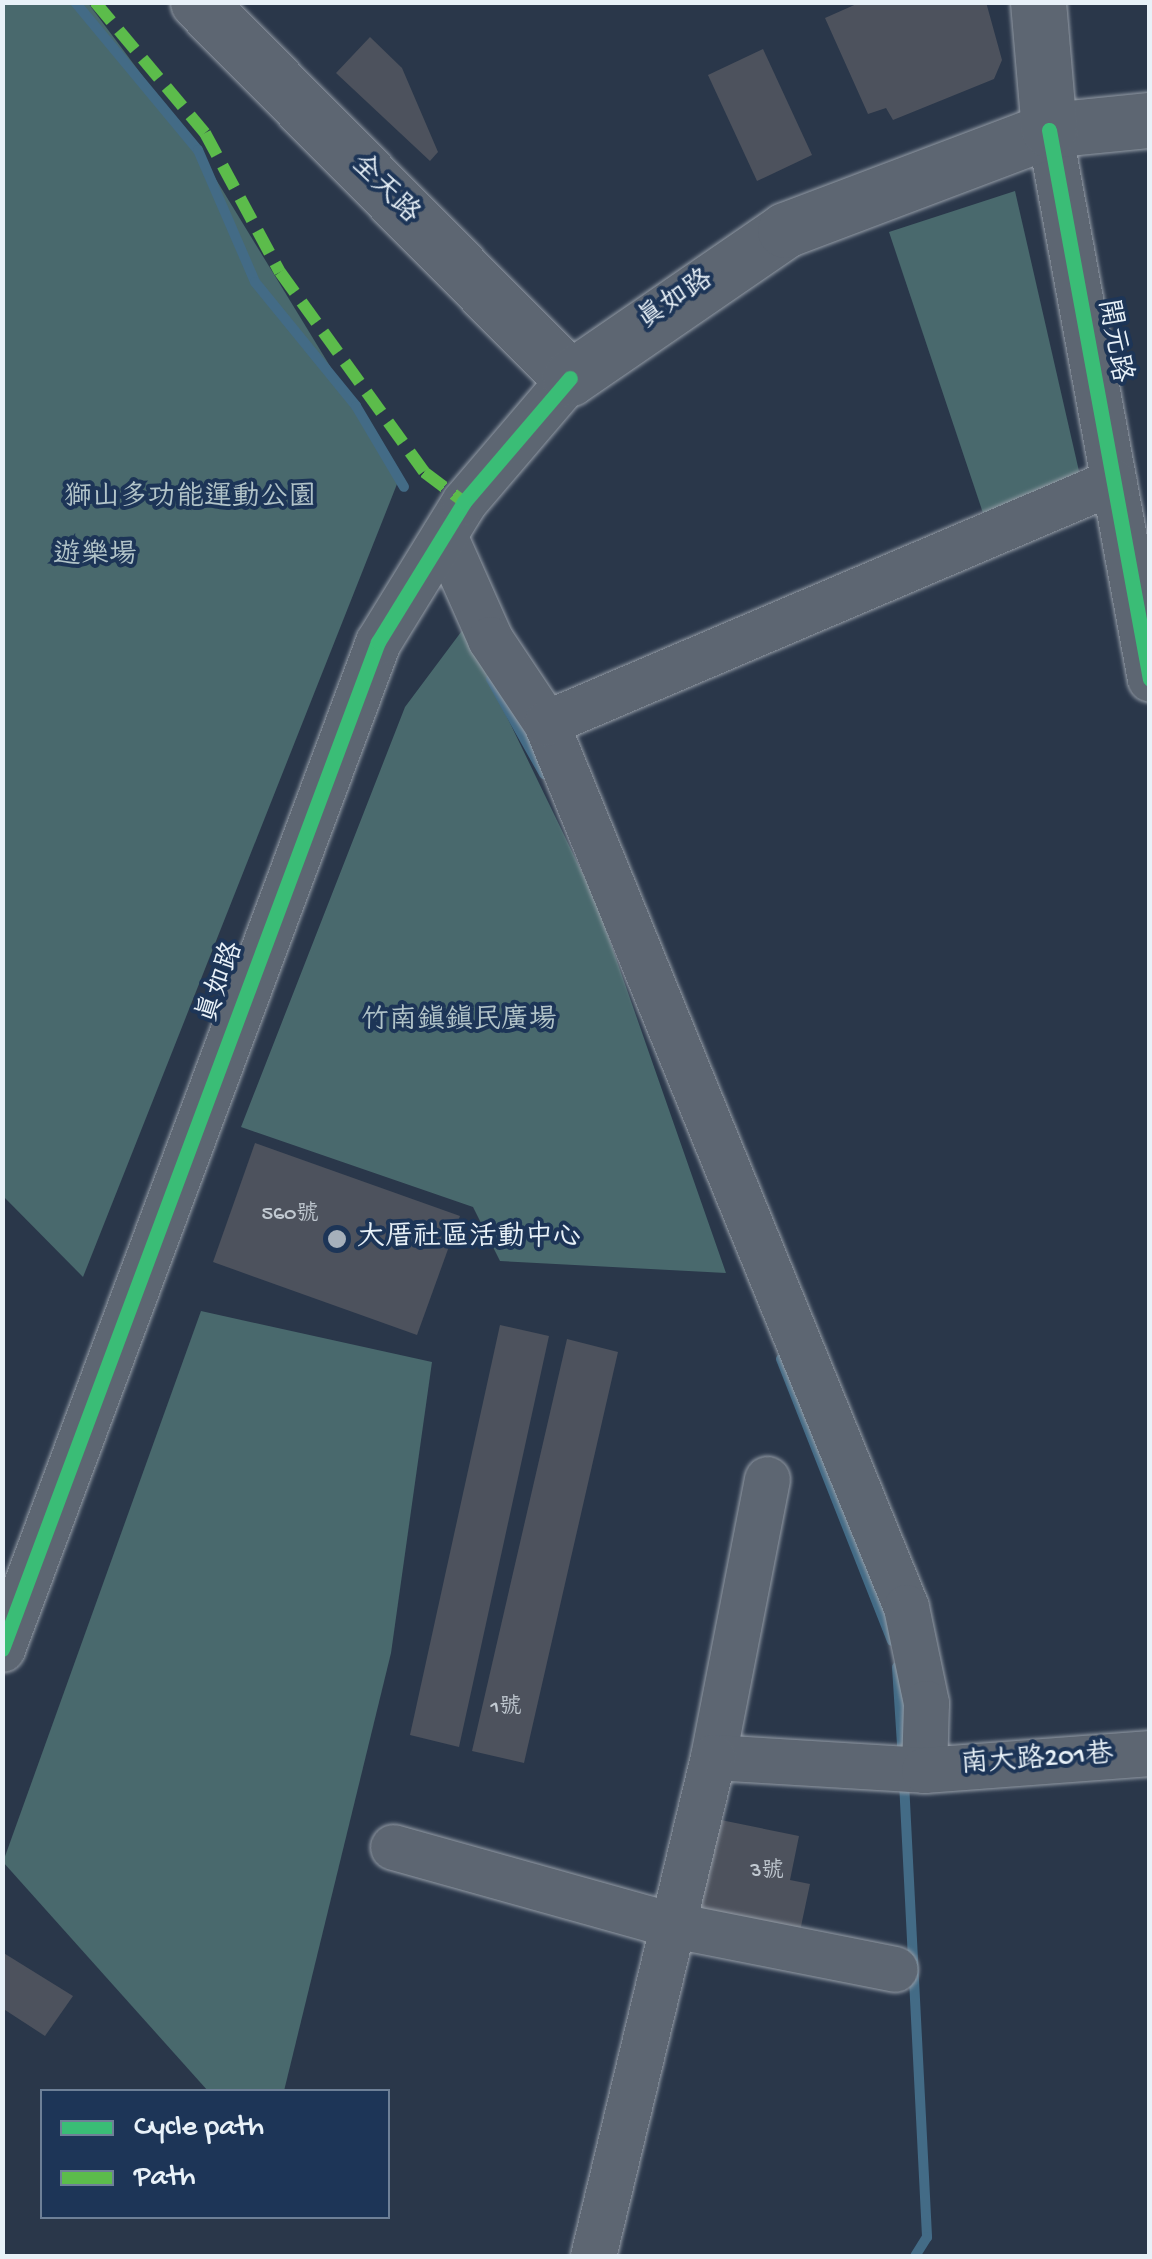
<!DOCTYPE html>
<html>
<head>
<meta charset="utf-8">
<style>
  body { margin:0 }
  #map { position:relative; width:1152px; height:2259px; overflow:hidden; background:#2a374a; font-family:"Gochi Hand","LXGW WenKai TC",sans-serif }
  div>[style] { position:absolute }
  .green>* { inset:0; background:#49696d }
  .stream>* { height:10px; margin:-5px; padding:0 5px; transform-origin:5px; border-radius:5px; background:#436b86 }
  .building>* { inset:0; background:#4d525d }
  .roads { filter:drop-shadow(0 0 2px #959da7) drop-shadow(0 0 2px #959da7) }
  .minor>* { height:45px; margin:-22.5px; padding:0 22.5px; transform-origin:22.5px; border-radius:22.5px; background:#5d6672 }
  .major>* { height:55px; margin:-27.5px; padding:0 27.5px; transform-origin:27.5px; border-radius:27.5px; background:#5d6672 }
  .quiet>* { height:12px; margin-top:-6px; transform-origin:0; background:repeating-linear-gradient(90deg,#5cbc4b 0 25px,transparent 0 37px) }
  .cycleway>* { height:15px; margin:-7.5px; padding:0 7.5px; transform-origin:7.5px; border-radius:7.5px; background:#3abd76 }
  .dots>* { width:28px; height:28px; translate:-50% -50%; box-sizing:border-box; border:5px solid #1d3557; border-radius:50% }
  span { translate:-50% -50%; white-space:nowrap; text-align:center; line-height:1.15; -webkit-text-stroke:8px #1d3557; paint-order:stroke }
  .number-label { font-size:22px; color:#c1c9d1 }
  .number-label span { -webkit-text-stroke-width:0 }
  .street-label { font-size:28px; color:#e8f1f8 }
  .park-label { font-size:28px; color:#b2c4c9 }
  .poi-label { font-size:28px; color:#e8f1f8 }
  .left { translate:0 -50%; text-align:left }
  .frame { position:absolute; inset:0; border:5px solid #e8f1f8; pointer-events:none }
  .legend { position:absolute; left:40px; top:2089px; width:350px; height:130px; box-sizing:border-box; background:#1d3557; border:2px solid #6e8097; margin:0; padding:12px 18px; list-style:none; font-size:30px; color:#e8f1f8 }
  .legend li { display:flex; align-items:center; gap:20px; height:50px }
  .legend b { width:50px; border:2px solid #6e8097 }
</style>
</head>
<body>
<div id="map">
  <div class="green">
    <div style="clip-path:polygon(3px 2px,88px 3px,198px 150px,399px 479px,83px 1277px,3px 1196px)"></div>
    <div style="clip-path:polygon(1015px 191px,1081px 480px,987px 525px,889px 232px)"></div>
    <div style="clip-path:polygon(464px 628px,596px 901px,726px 1273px,500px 1261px,473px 1207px,241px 1127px,405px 707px)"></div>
    <div style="clip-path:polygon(201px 1311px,432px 1362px,391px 1653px,284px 2091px,208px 2091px,3px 1862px)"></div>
  </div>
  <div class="stream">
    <div style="left:75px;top:2px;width:192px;rotate:50.3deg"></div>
    <div style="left:198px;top:150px;width:144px;rotate:66.6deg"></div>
    <div style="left:255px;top:282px;width:160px;rotate:50.8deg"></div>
    <div style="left:356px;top:406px;width:94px;rotate:59.3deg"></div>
    <div style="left:491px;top:679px;width:109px;rotate:60.8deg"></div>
    <div style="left:781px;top:1359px;width:303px;rotate:68.5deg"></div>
    <div style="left:897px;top:1667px;width:93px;rotate:86.3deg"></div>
    <div style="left:904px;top:1782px;width:456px;rotate:87.1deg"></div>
    <div style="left:927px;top:2237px;width:22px;rotate:122deg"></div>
  </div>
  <div class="building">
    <div style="clip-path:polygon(861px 2px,986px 2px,1002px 60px,994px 79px,893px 120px,886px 108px,868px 114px,825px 18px)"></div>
    <div style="clip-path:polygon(370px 37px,402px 68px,438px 152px,430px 161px,336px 73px)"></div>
    <div style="clip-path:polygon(763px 49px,812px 155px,757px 181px,708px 75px)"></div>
    <div style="clip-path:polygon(255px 1143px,460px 1216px,417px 1335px,213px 1262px)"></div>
    <div style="clip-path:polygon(500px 1325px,549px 1336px,459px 1747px,410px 1735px)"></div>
    <div style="clip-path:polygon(567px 1339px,618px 1352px,524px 1763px,472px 1751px)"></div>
    <div style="clip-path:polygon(716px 1819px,799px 1836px,790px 1880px,810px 1884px,800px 1931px,698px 1911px)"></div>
    <div style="clip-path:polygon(2px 1952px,73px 1996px,45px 2036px,2px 2008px)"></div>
  </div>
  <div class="roads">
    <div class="minor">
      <div style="left:1049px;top:130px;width:558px;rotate:79.58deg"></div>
      <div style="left:444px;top:535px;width:114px;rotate:66.1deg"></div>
      <div style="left:490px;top:639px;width:101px;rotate:56.3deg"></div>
      <div style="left:546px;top:723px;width:954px;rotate:67.84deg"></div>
      <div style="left:906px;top:1607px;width:98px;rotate:78.2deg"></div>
      <div style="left:926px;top:1703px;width:67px;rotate:91.7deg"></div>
      <div style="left:546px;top:723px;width:617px;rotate:-23.08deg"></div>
      <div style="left:767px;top:1479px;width:283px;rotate:101deg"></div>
      <div style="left:713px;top:1757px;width:211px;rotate:3.5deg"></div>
      <div style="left:924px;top:1770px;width:227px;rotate:-4.3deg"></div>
      <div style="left:2px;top:1649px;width:1075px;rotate:-69.53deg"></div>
      <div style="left:378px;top:642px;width:164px;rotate:-58.4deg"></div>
      <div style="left:464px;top:502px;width:163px;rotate:-49.5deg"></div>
      <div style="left:393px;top:1847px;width:291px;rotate:15.6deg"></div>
      <div style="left:673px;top:1925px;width:226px;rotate:11.2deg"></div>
      <div style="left:593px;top:2256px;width:513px;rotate:-76.48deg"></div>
    </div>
    <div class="major">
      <div style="left:198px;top:2px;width:529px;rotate:45.31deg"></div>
      <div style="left:570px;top:378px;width:261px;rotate:-34.5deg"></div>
      <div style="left:785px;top:230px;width:282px;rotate:-20.7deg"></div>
      <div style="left:1049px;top:130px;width:101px;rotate:-5.7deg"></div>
      <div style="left:1038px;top:2px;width:128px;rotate:85.1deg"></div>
    </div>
  </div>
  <div class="quiet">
    <div style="left:95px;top:2px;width:171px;rotate:50deg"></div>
    <div style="left:205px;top:133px;width:158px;rotate:61.7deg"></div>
    <div style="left:280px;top:272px;width:246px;rotate:54.2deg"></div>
    <div style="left:424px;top:472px;width:50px;rotate:36.9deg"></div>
  </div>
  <div class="cycleway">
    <div style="left:1049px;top:130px;width:558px;rotate:79.58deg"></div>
    <div style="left:2px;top:1649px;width:1075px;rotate:-69.53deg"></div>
    <div style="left:378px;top:642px;width:164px;rotate:-58.4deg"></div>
    <div style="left:464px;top:502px;width:163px;rotate:-49.5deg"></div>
  </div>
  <div class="dots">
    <div style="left:337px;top:1239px;background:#a6b0bb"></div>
  </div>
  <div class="number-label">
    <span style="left:290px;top:1216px">560號</span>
    <span style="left:506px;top:1709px">1號</span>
    <span style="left:767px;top:1873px">3號</span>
  </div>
  <div class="street-label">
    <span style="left:384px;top:190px;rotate:45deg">全天路</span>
    <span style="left:676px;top:301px;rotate:-34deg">真如路</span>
    <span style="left:1113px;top:341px;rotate:80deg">開元路</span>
    <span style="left:222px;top:983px;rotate:-70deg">真如路</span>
    <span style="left:1037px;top:1761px;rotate:-4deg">南大路201巷</span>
  </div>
  <div class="park-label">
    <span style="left:190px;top:499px">獅山多功能運動公園</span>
    <span style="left:95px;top:557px">遊樂場</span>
    <span style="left:459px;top:1022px">竹南鎮鎮民廣場</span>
  </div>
  <div class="poi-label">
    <span class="left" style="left:357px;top:1239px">大厝社區活動中心</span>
  </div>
  <div class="frame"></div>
  <ul class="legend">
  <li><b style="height:12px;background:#3abd76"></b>Cycle path</li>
  <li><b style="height:12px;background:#5cbc4b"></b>Path</li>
  </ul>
</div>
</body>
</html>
